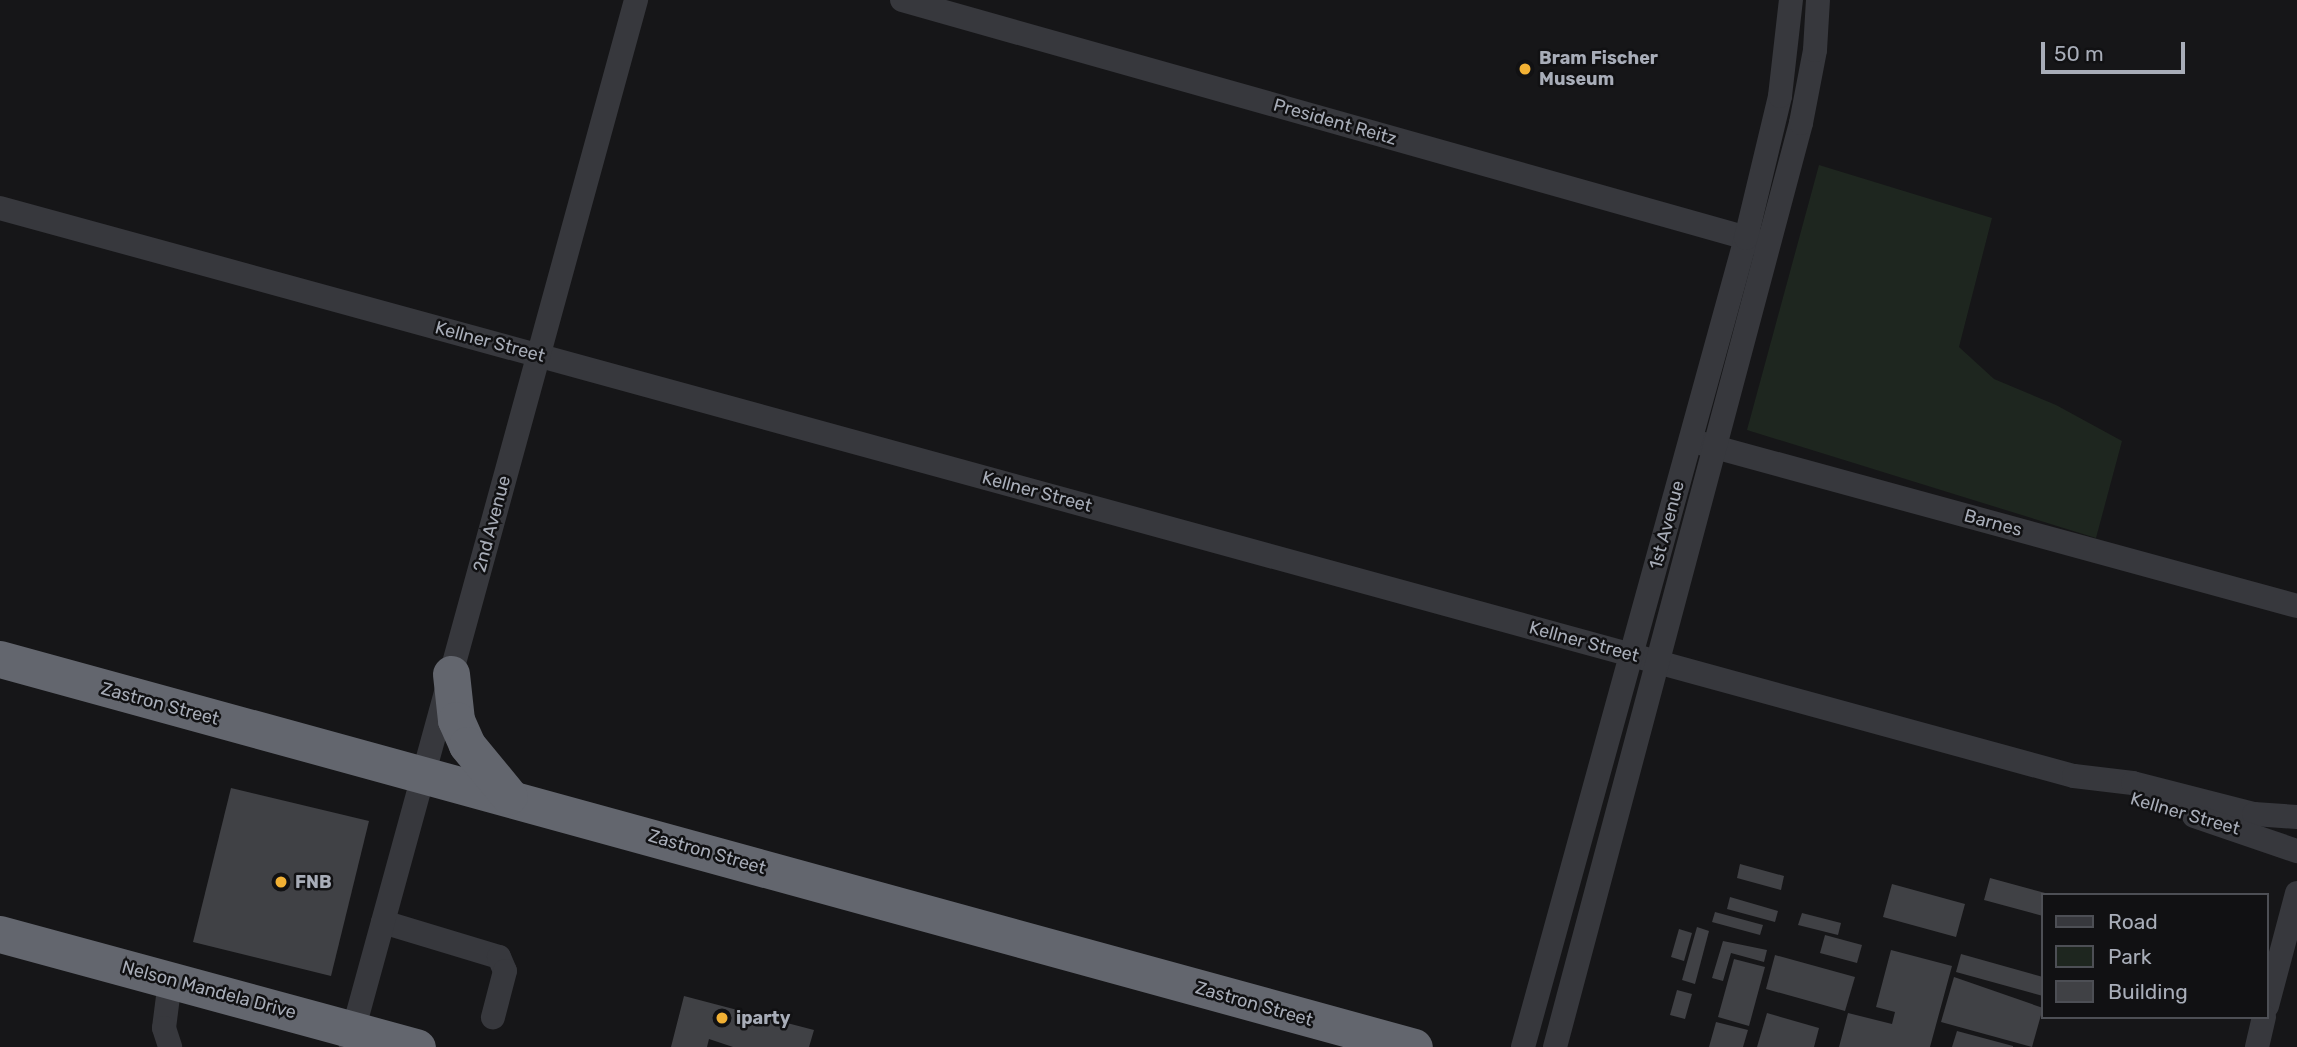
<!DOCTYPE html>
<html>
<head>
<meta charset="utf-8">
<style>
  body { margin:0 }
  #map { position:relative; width:2297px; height:1047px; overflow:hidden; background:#161618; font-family:Rubik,sans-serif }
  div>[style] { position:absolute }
  .green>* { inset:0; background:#1e261f }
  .building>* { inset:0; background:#404145 }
  .minor>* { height:24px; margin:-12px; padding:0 12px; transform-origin:12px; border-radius:12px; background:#37383d }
  .highway>* { height:37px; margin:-18.5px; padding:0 18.5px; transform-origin:18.5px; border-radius:18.5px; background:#63666e }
  .dots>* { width:19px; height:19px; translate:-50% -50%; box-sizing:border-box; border:4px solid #111113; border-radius:50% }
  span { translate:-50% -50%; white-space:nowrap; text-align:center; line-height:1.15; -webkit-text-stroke:5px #111113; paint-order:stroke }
  .poi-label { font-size:18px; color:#a8adb8; font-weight:700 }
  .left { translate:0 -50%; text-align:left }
  .street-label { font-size:18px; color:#a8adb8 }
  .legend { position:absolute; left:2041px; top:893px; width:228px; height:126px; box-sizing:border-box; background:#111113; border:2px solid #4d4f55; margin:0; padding:9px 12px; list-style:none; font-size:21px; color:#a8adb8 }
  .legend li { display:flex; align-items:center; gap:14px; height:35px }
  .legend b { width:35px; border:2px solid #4d4f55 }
  .scale { position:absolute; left:2041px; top:42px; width:144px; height:32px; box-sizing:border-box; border:4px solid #a8adb8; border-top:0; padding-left:9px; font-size:21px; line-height:24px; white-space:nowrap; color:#a8adb8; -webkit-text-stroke:5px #111113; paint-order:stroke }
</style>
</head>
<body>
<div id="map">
  <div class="green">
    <div style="clip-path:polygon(1819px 165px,1992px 218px,1959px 347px,1994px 379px,2056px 405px,2122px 441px,2096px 538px,1747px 430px)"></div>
  </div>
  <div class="building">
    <div style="clip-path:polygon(231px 788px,369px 821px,331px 976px,193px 942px)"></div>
    <div style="clip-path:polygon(1740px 864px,1784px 876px,1781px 890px,1737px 878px)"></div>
    <div style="clip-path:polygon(1990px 878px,2049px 894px,2043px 895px,2043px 916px,1984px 900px)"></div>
    <div style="clip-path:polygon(1892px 884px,1965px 904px,1956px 937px,1883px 917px)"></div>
    <div style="clip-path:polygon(1730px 897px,1778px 911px,1775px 922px,1727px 909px)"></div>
    <div style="clip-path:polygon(1715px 912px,1763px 925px,1760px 935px,1712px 922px)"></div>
    <div style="clip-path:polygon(1802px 913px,1841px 923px,1838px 935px,1798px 925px)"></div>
    <div style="clip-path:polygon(1697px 927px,1709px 931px,1695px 984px,1682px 980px)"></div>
    <div style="clip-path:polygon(1679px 929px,1692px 933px,1684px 961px,1671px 957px)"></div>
    <div style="clip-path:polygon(1825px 935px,1862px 945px,1857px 963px,1820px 953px)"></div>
    <div style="clip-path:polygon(1723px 941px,1767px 950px,1764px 962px,1731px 953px,1723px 981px,1712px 978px)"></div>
    <div style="clip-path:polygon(1891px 950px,1952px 966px,1930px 1047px,1839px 1047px,1848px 1013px,1892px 1024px,1895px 1012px,1876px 1007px)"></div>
    <div style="clip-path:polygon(1961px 954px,2043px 977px,2043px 996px,1956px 972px)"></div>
    <div style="clip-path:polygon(1775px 955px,1855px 977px,1845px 1011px,1766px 989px)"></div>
    <div style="clip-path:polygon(1734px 959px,1765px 967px,1749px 1026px,1718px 1017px)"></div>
    <div style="clip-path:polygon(1954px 977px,2043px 1008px,2032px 1047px,1941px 1022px)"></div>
    <div style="clip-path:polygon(1677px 990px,1692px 994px,1685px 1019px,1670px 1015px)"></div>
    <div style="clip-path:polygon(684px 996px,814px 1030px,809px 1047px,733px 1047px,709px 1039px,707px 1047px,671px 1047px)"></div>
    <div style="clip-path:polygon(1767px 1013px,1819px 1028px,1814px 1047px,1757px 1047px)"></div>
    <div style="clip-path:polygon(1716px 1022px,1748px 1030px,1743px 1047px,1709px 1047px)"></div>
    <div style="clip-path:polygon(1957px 1031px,2013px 1046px,2013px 1047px,1952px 1047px)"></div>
  </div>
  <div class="minor">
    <div style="left:902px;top:0;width:892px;rotate:15.73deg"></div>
    <div style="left:0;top:208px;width:2150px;rotate:15.32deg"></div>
    <div style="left:2074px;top:776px;width:59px;rotate:6.8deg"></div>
    <div style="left:2133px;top:783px;width:125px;rotate:14.4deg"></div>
    <div style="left:2254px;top:814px;width:43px;rotate:4deg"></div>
    <div style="left:1700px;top:443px;width:619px;rotate:15.27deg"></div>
    <div style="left:2194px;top:816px;width:109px;rotate:18.8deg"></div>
    <div style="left:383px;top:922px;width:121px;rotate:16.8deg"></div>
    <div style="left:499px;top:957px;width:15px;rotate:67deg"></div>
    <div style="left:505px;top:971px;width:48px;rotate:104.6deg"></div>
    <div style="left:170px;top:981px;width:47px;rotate:97.3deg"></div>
    <div style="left:164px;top:1028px;width:20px;rotate:72deg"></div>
    <div style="left:2267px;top:1006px;width:117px;rotate:-75.1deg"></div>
    <div style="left:350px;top:1042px;width:1081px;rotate:-74.65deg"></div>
    <div style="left:1523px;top:1047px;width:839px;rotate:-74.59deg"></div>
    <div style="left:1746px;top:238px;width:146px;rotate:-76.5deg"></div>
    <div style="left:1780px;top:96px;width:97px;rotate:-83.5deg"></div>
    <div style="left:1555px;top:1047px;width:956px;rotate:-75.09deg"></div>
    <div style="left:1801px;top:123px;width:74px;rotate:-79.1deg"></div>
    <div style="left:1815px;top:50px;width:50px;rotate:-86.6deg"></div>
    <div style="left:2257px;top:1047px;width:31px;rotate:-77deg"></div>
  </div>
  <div class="highway">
    <div style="left:0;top:659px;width:1466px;rotate:15.34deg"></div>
    <div style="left:451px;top:674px;width:46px;rotate:83.8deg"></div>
    <div style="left:456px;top:720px;width:27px;rotate:66deg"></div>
    <div style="left:467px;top:745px;width:66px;rotate:50.5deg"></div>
    <div style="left:0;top:934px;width:432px;rotate:15.2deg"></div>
  </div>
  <div class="dots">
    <div style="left:1525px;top:69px;background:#f2b134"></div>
    <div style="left:281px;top:882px;background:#f2b134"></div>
    <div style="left:722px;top:1018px;background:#f2b134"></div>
  </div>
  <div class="poi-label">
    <span class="left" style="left:1539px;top:69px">Bram Fischer<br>Museum</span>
    <span class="left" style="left:295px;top:882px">FNB</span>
    <span class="left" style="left:736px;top:1018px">iparty</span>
  </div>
  <div class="street-label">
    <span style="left:1335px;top:122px;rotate:16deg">President Reitz</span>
    <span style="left:490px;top:342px;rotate:15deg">Kellner Street</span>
    <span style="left:1037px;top:492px;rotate:15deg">Kellner Street</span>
    <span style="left:1993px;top:523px;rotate:15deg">Barnes</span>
    <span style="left:492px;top:524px;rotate:-75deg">2nd Avenue</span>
    <span style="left:1667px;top:525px;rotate:-75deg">1st Avenue</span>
    <span style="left:1584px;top:642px;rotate:15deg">Kellner Street</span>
    <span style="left:160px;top:704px;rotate:15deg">Zastron Street</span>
    <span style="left:2185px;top:814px;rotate:16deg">Kellner Street</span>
    <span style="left:707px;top:852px;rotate:16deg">Zastron Street</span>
    <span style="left:209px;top:990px;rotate:15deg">Nelson Mandela Drive</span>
    <span style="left:1254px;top:1004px;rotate:16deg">Zastron Street</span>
  </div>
  <ul class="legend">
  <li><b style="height:9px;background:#37383d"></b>Road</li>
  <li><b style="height:19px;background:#1e261f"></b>Park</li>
  <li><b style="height:19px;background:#404145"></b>Building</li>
  </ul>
  <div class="scale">50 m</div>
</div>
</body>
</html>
